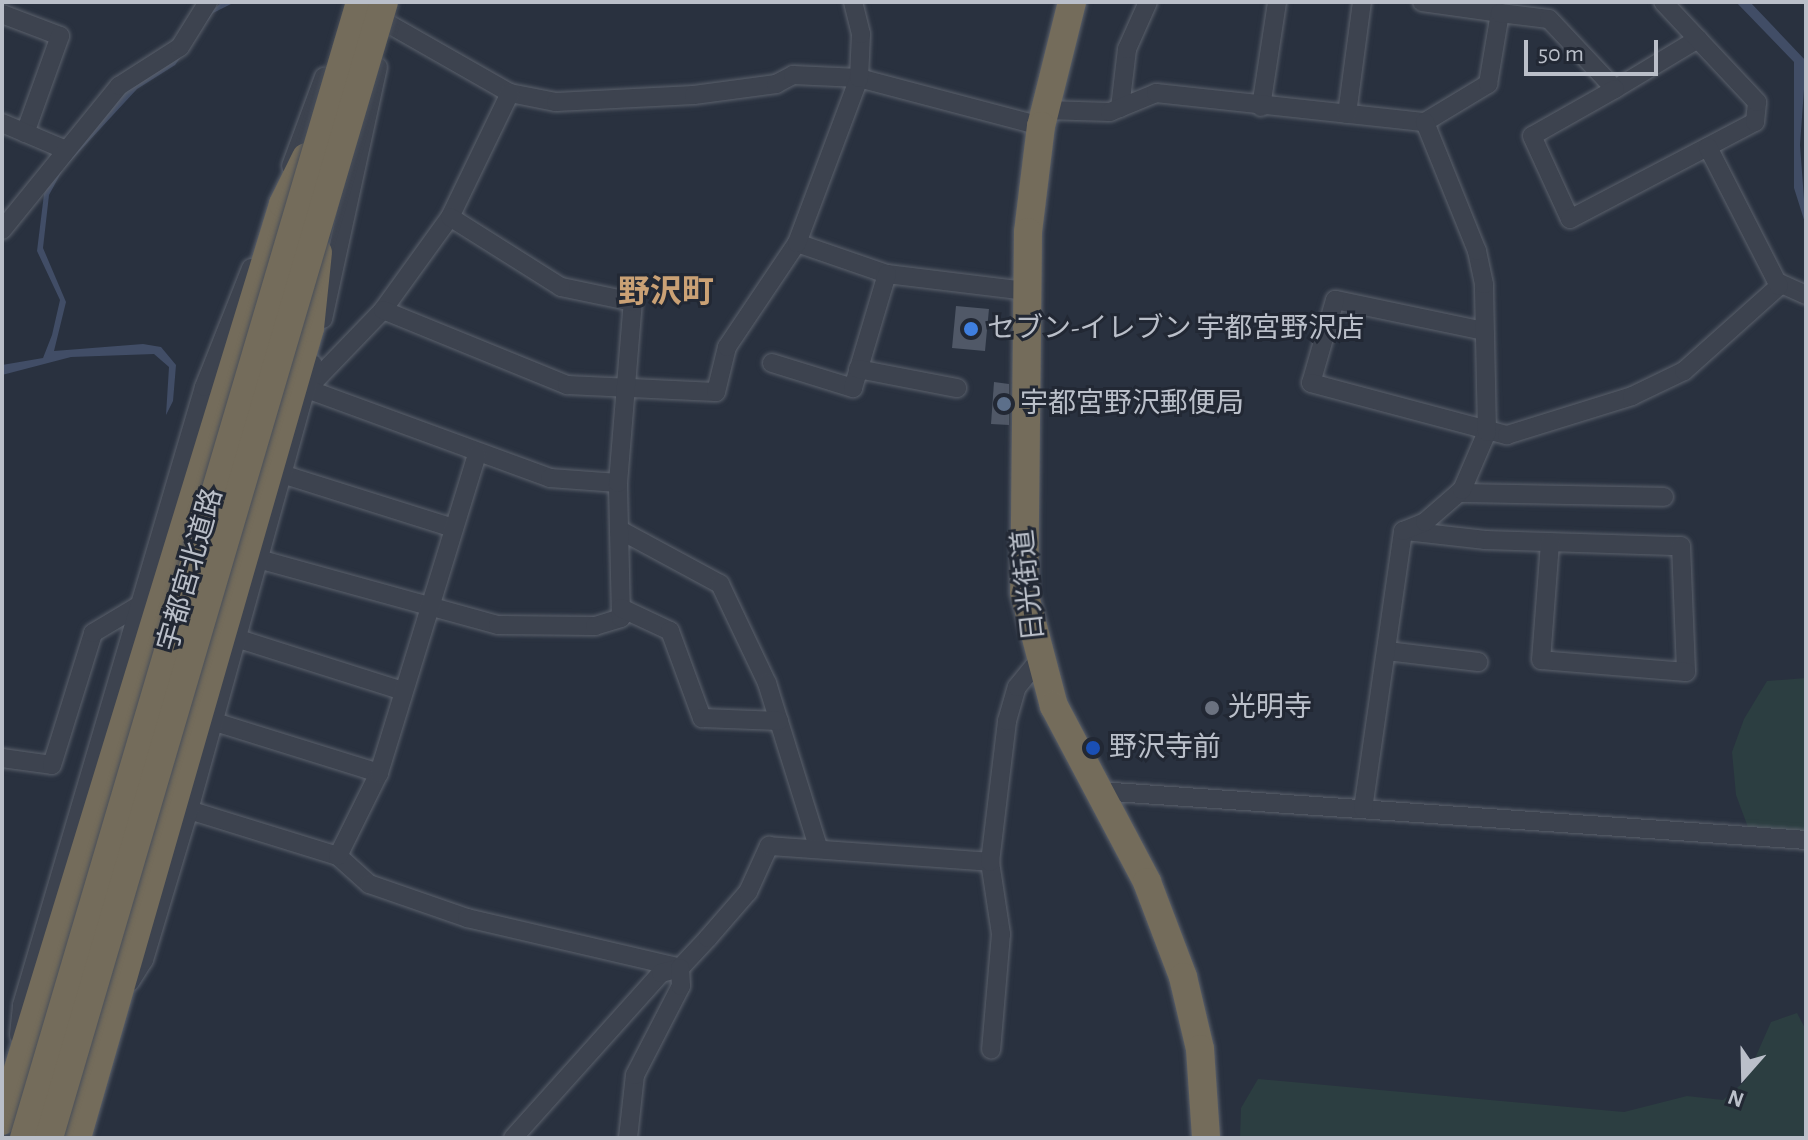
<!DOCTYPE html>
<html>
<head>
<meta charset="utf-8">
<style>
  body { margin:0 }
  #map { position:relative; width:1808px; height:1140px; overflow:hidden; background:#29313f; font-family:"Alegreya Sans","Noto Sans JP",sans-serif }
  div>[style] { position:absolute }
  .green>* { inset:0; background:#2c3e41 }
  .water>* { inset:0; background:#414d66 }
  .building>* { inset:0; background:#505867 }
  .roads { filter:drop-shadow(0 0 2px #5b616c) drop-shadow(0 0 2px #5b616c) }
  .minor>* { height:18px; margin:-9px; padding:0 9px; transform-origin:9px; border-radius:9px; background:#3d434f }
  .highway>* { height:28px; margin:-14px; padding:0 14px; transform-origin:14px; border-radius:14px; background:#746c5b }
  .bridges { filter:drop-shadow(0 0 2px #484e59) drop-shadow(0 0 2px #484e59) }
  .highway-bridge>* { height:28px; margin:-14px; padding:0 14px; transform-origin:14px; border-radius:14px; background:#746c5b }
  .dots>* { width:22px; height:22px; translate:-50% -50%; box-sizing:border-box; border:4px solid #222834; border-radius:50% }
  span { translate:-50% -50%; white-space:nowrap; text-align:center; line-height:1.15; -webkit-text-stroke:6px #222834; paint-order:stroke }
  .poi-label { font-size:28px; color:#babfc9 }
  .left { translate:0 -50%; text-align:left }
  .street-label { font-size:28px; color:#babfc9 }
  .quarter-label { font-size:32px; color:#caa175; font-weight:700 }
  .frame { position:absolute; inset:0; border:4px solid #babfc9; pointer-events:none }
  .north { position:absolute; left:1704px; top:1036px; width:80px; height:80px; -webkit-text-stroke:6px #222834; paint-order:stroke; rotate:200deg; font-size:22px; font-weight:700; line-height:32px; text-align:center; color:#babfc9 }
  .north::after { content:''; display:block; margin:auto; width:28px; height:36px; background:#babfc9; clip-path:polygon(50% 0,100% 100%,50% 72%,0 100%) }
  .scale { position:absolute; left:1524px; top:40px; width:134px; height:36px; box-sizing:border-box; border:4px solid #babfc9; border-top:0; padding-left:10px; font-size:24px; line-height:28px; white-space:nowrap; color:#babfc9; -webkit-text-stroke:6px #222834; paint-order:stroke }
</style>
</head>
<body>
<div id="map">
  <div class="green">
    <div style="clip-path:polygon(1806px 678px,1806px 834px,1749px 830px,1736px 795px,1732px 752px,1744px 719px,1767px 681px)"></div>
    <div style="clip-path:polygon(1797px 1013px,1806px 1030px,1806px 1138px,1240px 1138px,1241px 1108px,1258px 1079px,1624px 1112px,1687px 1096px,1723px 1100px,1745px 1081px,1771px 1022px)"></div>
  </div>
  <div class="water">
    <div style="clip-path:polygon(222px 2px,235px 2px,213px 13px,175px 65px,137px 89px,63px 169px,49px 195px,43px 248px,66px 302px,54px 351px,143px 344px,161px 347px,176px 365px,173px 401px,166px 415px,169px 367px,154px 354px,71px 357px,2px 375px,2px 365px,43px 358px,52px 335px,60px 300px,37px 251px,44px 194px,56px 170px,123px 89px)"></div>
    <div style="clip-path:polygon(1736px 2px,1750px 2px,1806px 61px,1800px 145px,1806px 226px,1794px 188px,1794px 62px)"></div>
  </div>
  <div class="building">
    <div style="clip-path:polygon(956px 306px,989px 309px,985px 351px,952px 348px)"></div>
    <div style="clip-path:polygon(994px 382px,1009px 384px,1009px 425px,991px 424px)"></div>
  </div>
  <div class="roads">
    <div class="minor">
      <div style="left:1422px;top:2px;width:79px;rotate:8deg"></div>
      <div style="left:2px;top:14px;width:62px;rotate:20.8deg"></div>
      <div style="left:60px;top:36px;width:103px;rotate:109.8deg"></div>
      <div style="left:373px;top:15px;width:158px;rotate:29.7deg"></div>
      <div style="left:510px;top:93px;width:47px;rotate:11.1deg"></div>
      <div style="left:556px;top:102px;width:138px;rotate:-2.9deg"></div>
      <div style="left:694px;top:95px;width:83px;rotate:-7.6deg"></div>
      <div style="left:776px;top:84px;width:19px;rotate:-28deg"></div>
      <div style="left:793px;top:75px;width:66px;rotate:2.6deg"></div>
      <div style="left:859px;top:78px;width:188px;rotate:14.8deg"></div>
      <div style="left:1615px;top:89px;width:97px;rotate:-31.1deg"></div>
      <div style="left:510px;top:93px;width:138px;rotate:115.8deg"></div>
      <div style="left:450px;top:217px;width:115px;rotate:125.8deg"></div>
      <div style="left:383px;top:310px;width:110px;rotate:133.9deg"></div>
      <div style="left:307px;top:389px;width:259px;rotate:20.1deg"></div>
      <div style="left:550px;top:478px;width:68px;rotate:4.2deg"></div>
      <div style="left:1261px;top:107px;width:106px;rotate:-81.3deg"></div>
      <div style="left:1120px;top:108px;width:59px;rotate:-83.2deg"></div>
      <div style="left:1127px;top:49px;width:51px;rotate:-65.9deg"></div>
      <div style="left:1045px;top:110px;width:65px;rotate:1.8deg"></div>
      <div style="left:1110px;top:112px;width:50px;rotate:-22.4deg"></div>
      <div style="left:1156px;top:93px;width:271px;rotate:6.2deg"></div>
      <div style="left:1425px;top:122px;width:74px;rotate:-31.1deg"></div>
      <div style="left:1488px;top:84px;width:72px;rotate:-80.4deg"></div>
      <div style="left:1500px;top:13px;width:49px;rotate:7deg"></div>
      <div style="left:1549px;top:19px;width:96px;rotate:46.7deg"></div>
      <div style="left:1615px;top:89px;width:95px;rotate:150.5deg"></div>
      <div style="left:1532px;top:136px;width:91px;rotate:65.4deg"></div>
      <div style="left:1570px;top:219px;width:209px;rotate:-27.7deg"></div>
      <div style="left:1755px;top:122px;width:20px;rotate:-84deg"></div>
      <div style="left:1757px;top:102px;width:137px;rotate:-133.2deg"></div>
      <div style="left:1347px;top:114px;width:113px;rotate:-82.4deg"></div>
      <div style="left:2px;top:123px;width:69px;rotate:22.9deg"></div>
      <div style="left:291px;top:166px;width:95px;rotate:-69.7deg"></div>
      <div style="left:2px;top:230px;width:186px;rotate:-50.9deg"></div>
      <div style="left:119px;top:86px;width:72px;rotate:-32.6deg"></div>
      <div style="left:180px;top:47px;width:53px;rotate:-58.1deg"></div>
      <div style="left:797px;top:243px;width:95px;rotate:19deg"></div>
      <div style="left:887px;top:274px;width:139px;rotate:7deg"></div>
      <div style="left:1777px;top:282px;width:32px;rotate:24deg"></div>
      <div style="left:383px;top:310px;width:199px;rotate:22.2deg"></div>
      <div style="left:567px;top:385px;width:149px;rotate:2.7deg"></div>
      <div style="left:716px;top:392px;width:46px;rotate:-76.3deg"></div>
      <div style="left:727px;top:347px;width:125px;rotate:-56.1deg"></div>
      <div style="left:797px;top:243px;width:176px;rotate:-69.4deg"></div>
      <div style="left:859px;top:78px;width:44px;rotate:-87.4deg"></div>
      <div style="left:861px;top:34px;width:33px;rotate:-104deg"></div>
      <div style="left:323px;top:319px;width:258px;rotate:-77.7deg"></div>
      <div style="left:1484px;top:331px;width:152px;rotate:-168.2deg"></div>
      <div style="left:1335px;top:300px;width:86px;rotate:106.1deg"></div>
      <div style="left:1311px;top:383px;width:203px;rotate:14.9deg"></div>
      <div style="left:1507px;top:435px;width:131px;rotate:-17.3deg"></div>
      <div style="left:1632px;top:396px;width:58px;rotate:-25.7deg"></div>
      <div style="left:1684px;top:371px;width:127px;rotate:-41.8deg"></div>
      <div style="left:1779px;top:286px;width:156px;rotate:-117.1deg"></div>
      <div style="left:772px;top:363px;width:85px;rotate:17.2deg"></div>
      <div style="left:853px;top:388px;width:119px;rotate:-73.4deg"></div>
      <div style="left:858px;top:369px;width:101px;rotate:10.9deg"></div>
      <div style="left:285px;top:475px;width:176px;rotate:17.5deg"></div>
      <div style="left:1459px;top:493px;width:205px;rotate:1.1deg"></div>
      <div style="left:620px;top:530px;width:114px;rotate:28.4deg"></div>
      <div style="left:720px;top:584px;width:110px;rotate:64.6deg"></div>
      <div style="left:767px;top:683px;width:172px;rotate:72.7deg"></div>
      <div style="left:1406px;top:531px;width:80px;rotate:6.5deg"></div>
      <div style="left:1485px;top:540px;width:196px;rotate:1.8deg"></div>
      <div style="left:1681px;top:546px;width:126px;rotate:87.7deg"></div>
      <div style="left:1686px;top:672px;width:145px;rotate:-175.3deg"></div>
      <div style="left:1541px;top:660px;width:118px;rotate:-85.6deg"></div>
      <div style="left:262px;top:560px;width:245px;rotate:15.4deg"></div>
      <div style="left:498px;top:625px;width:97px;rotate:0.6deg"></div>
      <div style="left:595px;top:626px;width:27px;rotate:-17deg"></div>
      <div style="left:621px;top:618px;width:135px;rotate:-91.3deg"></div>
      <div style="left:618px;top:483px;width:182px;rotate:-85.3deg"></div>
      <div style="left:633px;top:302px;width:74px;rotate:-168.2deg"></div>
      <div style="left:561px;top:287px;width:131px;rotate:-147.8deg"></div>
      <div style="left:621px;top:608px;width:54px;rotate:25.1deg"></div>
      <div style="left:670px;top:631px;width:93px;rotate:69.8deg"></div>
      <div style="left:702px;top:718px;width:77px;rotate:2.2deg"></div>
      <div style="left:239px;top:639px;width:172px;rotate:17.6deg"></div>
      <div style="left:1387px;top:651px;width:92px;rotate:6.9deg"></div>
      <div style="left:215px;top:722px;width:172px;rotate:17.3deg"></div>
      <div style="left:2px;top:758px;width:50px;rotate:8deg"></div>
      <div style="left:52px;top:765px;width:138px;rotate:-72.7deg"></div>
      <div style="left:93px;top:633px;width:55px;rotate:-30.8deg"></div>
      <div style="left:1099px;top:791px;width:709px;rotate:3.96deg"></div>
      <div style="left:1363px;top:809px;width:281px;rotate:-81.8deg"></div>
      <div style="left:1403px;top:531px;width:24px;rotate:-22deg"></div>
      <div style="left:1425px;top:522px;width:49px;rotate:-40.9deg"></div>
      <div style="left:1462px;top:490px;width:63px;rotate:-66.7deg"></div>
      <div style="left:1487px;top:432px;width:148px;rotate:-91.2deg"></div>
      <div style="left:1484px;top:284px;width:34px;rotate:-102deg"></div>
      <div style="left:1477px;top:251px;width:139px;rotate:-112deg"></div>
      <div style="left:189px;top:810px;width:156px;rotate:17.2deg"></div>
      <div style="left:338px;top:856px;width:42px;rotate:42.1deg"></div>
      <div style="left:369px;top:884px;width:104px;rotate:19.1deg"></div>
      <div style="left:467px;top:918px;width:217px;rotate:13.1deg"></div>
      <div style="left:338px;top:856px;width:93px;rotate:-63.7deg"></div>
      <div style="left:379px;top:773px;width:333px;rotate:-72.9deg"></div>
      <div style="left:990px;top:862px;width:73px;rotate:81.3deg"></div>
      <div style="left:1001px;top:934px;width:116px;rotate:94.9deg"></div>
      <div style="left:130px;top:982px;width:26px;rotate:-58deg"></div>
      <div style="left:144px;top:960px;width:157px;rotate:-73.3deg"></div>
      <div style="left:189px;top:810px;width:463px;rotate:-74.5deg"></div>
      <div style="left:19px;top:1035px;width:30px;rotate:-84deg"></div>
      <div style="left:22px;top:1005px;width:644px;rotate:-73.59deg"></div>
      <div style="left:204px;top:387px;width:128px;rotate:-68.4deg"></div>
      <div style="left:513px;top:1138px;width:222px;rotate:-48.1deg"></div>
      <div style="left:661px;top:973px;width:20px;rotate:-15deg"></div>
      <div style="left:680px;top:968px;width:41px;rotate:-47deg"></div>
      <div style="left:708px;top:938px;width:61px;rotate:-49deg"></div>
      <div style="left:748px;top:892px;width:51px;rotate:-65.5deg"></div>
      <div style="left:769px;top:846px;width:222px;rotate:4.1deg"></div>
      <div style="left:990px;top:862px;width:142px;rotate:-83.1deg"></div>
      <div style="left:1007px;top:721px;width:35px;rotate:-74deg"></div>
      <div style="left:1017px;top:687px;width:33px;rotate:-51deg"></div>
      <div style="left:628px;top:1138px;width:63px;rotate:-83.7deg"></div>
      <div style="left:635px;top:1075px;width:100px;rotate:-62.7deg"></div>
      <div style="left:681px;top:986px;width:18px;rotate:-93deg"></div>
    </div>
    <div class="highway">
      <div style="left:1072px;top:2px;width:128px;rotate:104deg"></div>
      <div style="left:1041px;top:126px;width:107px;rotate:97deg"></div>
      <div style="left:1028px;top:232px;width:360px;rotate:90.6deg"></div>
      <div style="left:1024px;top:592px;width:118px;rotate:75.3deg"></div>
      <div style="left:1054px;top:706px;width:199px;rotate:62.1deg"></div>
      <div style="left:1147px;top:882px;width:102px;rotate:69.2deg"></div>
      <div style="left:1183px;top:977px;width:74px;rotate:76.7deg"></div>
      <div style="left:1200px;top:1049px;width:89px;rotate:86.1deg"></div>
      <div style="left:2px;top:1121px;width:959px;rotate:-72.96deg"></div>
      <div style="left:283px;top:204px;width:52px;rotate:-63.9deg"></div>
      <div style="left:77px;top:1138px;width:843px;rotate:-73.95deg"></div>
      <div style="left:310px;top:328px;width:76px;rotate:-84deg"></div>
    </div>
  </div>
  <div class="bridges">
    <div class="highway-bridge">
      <div style="left:24px;top:1138px;width:1185px;rotate:-73.52deg"></div>
      <div style="left:49px;top:1138px;width:1184px;rotate:-73.57deg"></div>
    </div>
  </div>
  <div class="dots">
    <div style="left:971px;top:329px;background:#3f7fe0"></div>
    <div style="left:1004px;top:404px;background:#5c6f8a"></div>
    <div style="left:1212px;top:708px;background:#6b7280"></div>
    <div style="left:1093px;top:748px;background:#1a4fb4"></div>
  </div>
  <div class="poi-label">
    <span class="left" style="left:987px;top:329px">セブン-イレブン 宇都宮野沢店</span>
    <span class="left" style="left:1020px;top:404px">宇都宮野沢郵便局</span>
    <span class="left" style="left:1228px;top:708px">光明寺</span>
    <span class="left" style="left:1109px;top:748px">野沢寺前</span>
  </div>
  <div class="street-label">
    <span style="left:191px;top:570px;rotate:-74deg">宇都宮北道路</span>
    <span style="left:1029px;top:585px;rotate:-96deg">日光街道</span>
  </div>
  <div class="quarter-label">
    <span style="left:666px;top:292px">野沢町</span>
  </div>
  <div class="frame"></div>
  <div class="north">N</div>
  <div class="scale">50 m</div>
</div>
</body>
</html>
